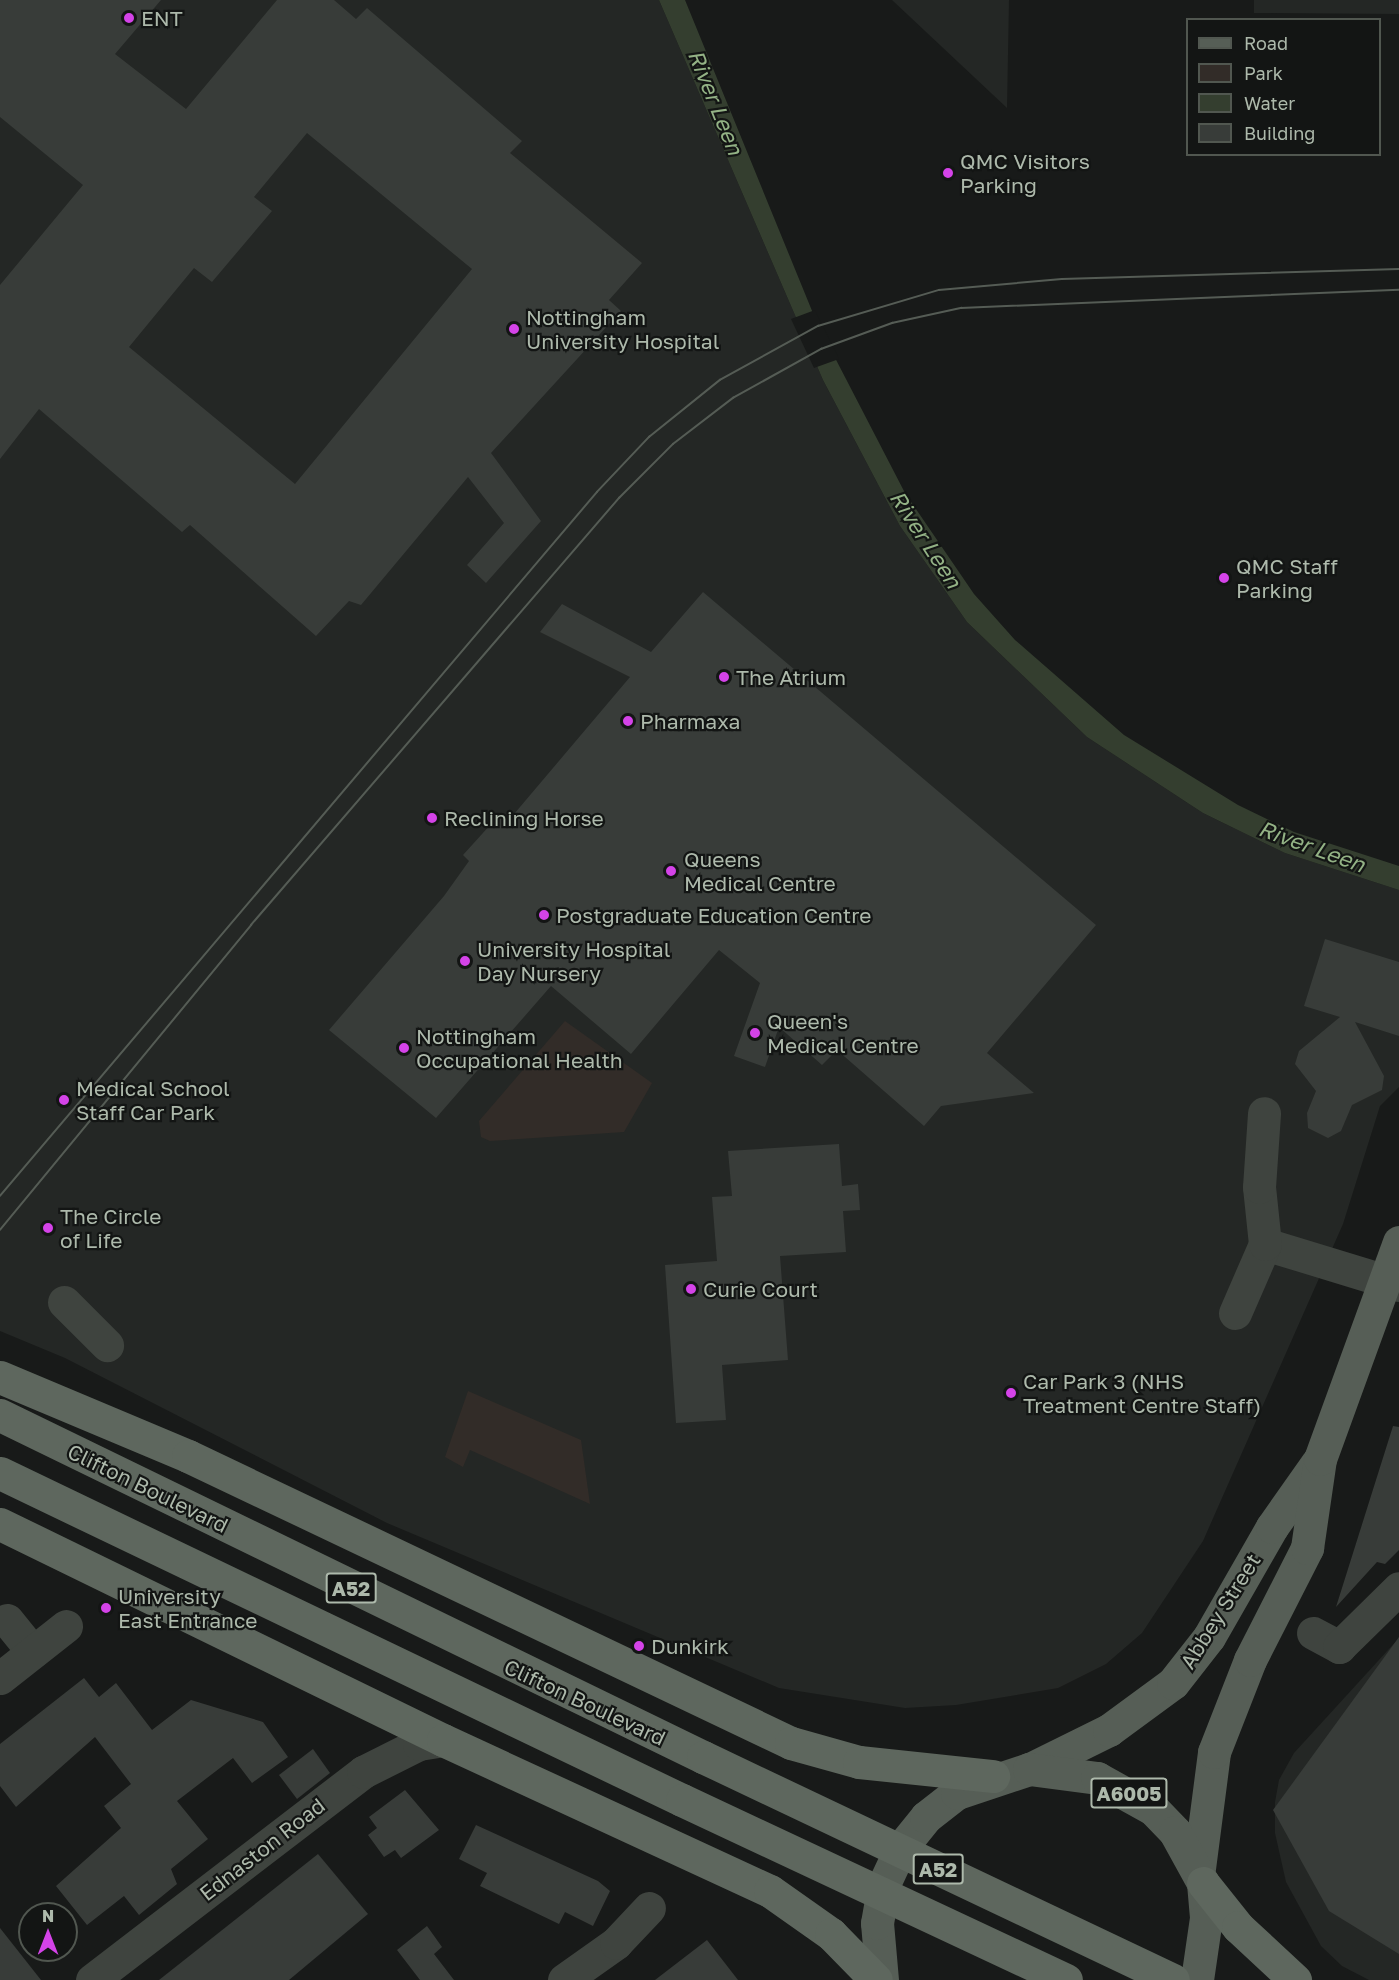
<!DOCTYPE html>
<html>
<head>
<meta charset="utf-8">
<style>
  body { margin:0 }
  #map { position:relative; width:1399px; height:1980px; overflow:hidden; background:#181a19; font-family:"Golos Text",sans-serif }
  div>[style] { position:absolute }
  .built>* { inset:0; background:#242725 }
  .green>* { inset:0; background:#322c28 }
  .water>* { inset:0; background:#343e2f }
  .pier>* { inset:0; background:#181a19 }
  .building>* { inset:0; background:#383c39 }
  .minor>* { height:33px; margin:-16.5px; padding:0 16.5px; transform-origin:16.5px; border-radius:16.5px; background:#3f443f }
  .primary>* { height:33px; margin:-16.5px; padding:0 16.5px; transform-origin:16.5px; border-radius:16.5px; background:#565e56 }
  .trunk>* { height:33px; margin:-16.5px; padding:0 16.5px; transform-origin:16.5px; border-radius:16.5px; background:#5e675e }
  .tram>* { height:1.5px; margin:-0.75px; padding:0 0.75px; transform-origin:0.75px; border-radius:0.75px; background:#555c55 }
  .trunk-bridge>* { height:33px; margin:-16.5px; padding:0 16.5px; transform-origin:16.5px; border-radius:16.5px; background:#5e675e }
  .dots>* { width:16px; height:16px; translate:-50% -50%; box-sizing:border-box; border:3px solid #131514; border-radius:50% }
  span { translate:-50% -50%; white-space:nowrap; text-align:center; line-height:1.15; -webkit-text-stroke:4.5px #131514; paint-order:stroke }
  .shield-label span { padding:2px 4px; background:#131514; border:2px solid; border-radius:4px; -webkit-text-stroke-width:0 }
  .shield-label { font-size:20px; color:#adb9ab; font-weight:700 }
  .poi-label { font-size:21px; color:#adb9ab }
  .left { translate:0 -50%; text-align:left }
  .street-label { font-size:21px; color:#adb9ab }
  .water-label { font-size:22px; color:#93b285; font-style:italic }
  .legend { position:absolute; left:1186px; top:18px; width:195px; height:138px; box-sizing:border-box; background:#131514; border:2px solid #515750; margin:0; padding:8px 10px; list-style:none; font-size:18px; color:#adb9ab }
  .legend li { display:flex; align-items:center; gap:12px; height:30px }
  .legend b { width:30px; border:2px solid #515750 }
  .north { position:absolute; left:18px; top:1902px; width:60px; height:60px; box-sizing:border-box; background:#131514; border:2px solid #515750; border-radius:50%; rotate:0deg; font-size:16px; font-weight:700; line-height:24px; text-align:center; color:#adb9ab }
  .north::after { content:''; display:block; margin:auto; width:21px; height:27px; background:#d443e8; clip-path:polygon(50% 0,100% 100%,50% 72%,0 100%) }
</style>
</head>
<body>
<div id="map">
  <div class="built">
    <div style="clip-path:polygon(0 0,659px 0,823px 380px,900px 526px,967px 622px,1087px 737px,1203px 813px,1285px 853px,1399px 890px,1399px 1087px,1380px 1106px,1343px 1224px,1203px 1541px,1142px 1633px,1106px 1664px,1058px 1688px,956px 1705px,905px 1708px,779px 1688px,387px 1523px,65px 1358px,0 1331px)"></div>
    <div style="clip-path:polygon(892px 0,1009px 0,1007px 108px)"></div>
    <div style="clip-path:polygon(1254px 0,1399px 0,1399px 14px,1254px 13px)"></div>
    <div style="clip-path:polygon(1399px 1638px,1399px 1980px,1369px 1980px,1342px 1966px,1321px 1946px,1286px 1882px,1275px 1833px,1275px 1802px,1279px 1780px,1294px 1753px)"></div>
  </div>
  <div class="green">
    <div style="clip-path:polygon(565px 1021px,652px 1083px,624px 1132px,490px 1141px,481px 1137px,479px 1121px)"></div>
    <div style="clip-path:polygon(468px 1391px,581px 1440px,590px 1504px,470px 1450px,463px 1467px,445px 1457px)"></div>
  </div>
  <div class="water">
    <div style="clip-path:polygon(659px 0,685px 0,817px 323px,905px 493px,974px 594px,1015px 640px,1124px 735px,1238px 805px,1294px 832px,1399px 866px,1399px 890px,1285px 853px,1203px 813px,1087px 737px,967px 622px,900px 526px,823px 380px)"></div>
  </div>
  <div class="pier">
    <div style="clip-path:polygon(815px 310px,839px 359px,814px 368px,791px 319px)"></div>
  </div>
  <div class="building">
    <div style="clip-path:polygon(evenodd,0 0,161px 0,115px 54px,186px 109px,277px 0,334px 0,356px 19px,367px 8px,522px 141px,510px 153px,642px 263px,609px 300px,621px 311px,491px 453px,541px 521px,486px 583px,467px 565px,504px 523px,468px 477px,361px 605px,349px 601px,316px 636px,190px 525px,182px 532px,39px 409px,0 459px,0 285px,83px 185px,0 117px,0 0,307px 133px,472px 269px,295px 484px,129px 347px,194px 268px,212px 282px,272px 211px,254px 197px,307px 133px)"></div>
    <div style="clip-path:polygon(703px 592px,1096px 925px,987px 1053px,1034px 1093px,941px 1106px,924px 1126px,837px 1050px,822px 1065px,779px 1027px,765px 1067px,734px 1056px,760px 983px,719px 950px,631px 1054px,551px 986px,436px 1118px,329px 1030px,444px 896px,469px 861px,463px 855px,501px 813px,509px 820px,630px 677px,540px 632px,562px 604px,651px 652px)"></div>
    <div style="clip-path:polygon(1325px 939px,1399px 962px,1399px 1036px,1355px 1022px,1384px 1076px,1382px 1090px,1352px 1105px,1341px 1131px,1328px 1138px,1308px 1128px,1307px 1113px,1316px 1091px,1295px 1064px,1299px 1051px,1340px 1017px,1304px 1006px)"></div>
    <div style="clip-path:polygon(839px 1144px,842px 1186px,858px 1184px,860px 1210px,843px 1211px,846px 1252px,780px 1256px,788px 1360px,722px 1365px,726px 1420px,676px 1423px,665px 1265px,717px 1261px,712px 1197px,732px 1196px,728px 1151px)"></div>
    <div style="clip-path:polygon(1393px 1426px,1399px 1427px,1399px 1550px,1385px 1564px,1377px 1562px,1336px 1607px)"></div>
    <div style="clip-path:polygon(1399px 1637px,1399px 1954px,1329px 1911px,1273px 1810px)"></div>
    <div style="clip-path:polygon(84px 1678px,99px 1697px,116px 1683px,152px 1730px,191px 1700px,263px 1722px,288px 1757px,252px 1783px,233px 1758px,177px 1801px,208px 1839px,171px 1869px,177px 1884px,139px 1915px,124px 1896px,87px 1925px,56px 1886px,121px 1828px,104px 1806px,131px 1784px,95px 1737px,16px 1807px,0 1786px,0 1744px)"></div>
    <div style="clip-path:polygon(313px 1749px,330px 1773px,297px 1799px,279px 1775px)"></div>
    <div style="clip-path:polygon(405px 1790px,439px 1830px,401px 1858px,395px 1850px,384px 1857px,368px 1835px,377px 1828px,369px 1817px)"></div>
    <div style="clip-path:polygon(476px 1825px,598px 1881px,610px 1891px,593px 1926px,565px 1912px,559px 1924px,480px 1886px,487px 1873px,459px 1859px)"></div>
    <div style="clip-path:polygon(318px 1854px,368px 1914px,289px 1980px,159px 1980px)"></div>
    <div style="clip-path:polygon(427px 1926px,442px 1947px,434px 1954px,454px 1980px,420px 1980px,397px 1950px)"></div>
    <div style="clip-path:polygon(0 1928px,41px 1980px,0 1980px)"></div>
    <div style="clip-path:polygon(707px 1940px,738px 1980px,655px 1980px)"></div>
  </div>
  <div class="minor">
    <div style="left:1265px;top:1244px;width:140px;rotate:17deg"></div>
    <div style="left:64px;top:1302px;width:61px;rotate:45deg"></div>
    <div style="left:1235px;top:1313px;width:75px;rotate:-66.5deg"></div>
    <div style="left:1265px;top:1244px;width:57px;rotate:-96deg"></div>
    <div style="left:1259px;top:1187px;width:74px;rotate:-86.1deg"></div>
    <div style="left:7px;top:1620px;width:41px;rotate:50.9deg"></div>
    <div style="left:1313px;top:1633px;width:30px;rotate:28deg"></div>
    <div style="left:1339px;top:1647px;width:84px;rotate:-44.5deg"></div>
    <div style="left:0;top:1678px;width:84px;rotate:-38.2deg"></div>
    <div style="left:92px;top:1980px;width:342px;rotate:-37.5deg"></div>
    <div style="left:363px;top:1772px;width:63px;rotate:-26.6deg"></div>
    <div style="left:419px;top:1744px;width:24px;rotate:-9deg"></div>
    <div style="left:564px;top:1980px;width:64px;rotate:-35.4deg"></div>
    <div style="left:616px;top:1943px;width:48px;rotate:-46.7deg"></div>
  </div>
  <div class="primary">
    <div style="left:1030px;top:1769px;width:88px;rotate:-26.3deg"></div>
    <div style="left:1109px;top:1730px;width:79px;rotate:-36.3deg"></div>
    <div style="left:1173px;top:1683px;width:58px;rotate:-52deg"></div>
    <div style="left:1209px;top:1637px;width:127px;rotate:-60.2deg"></div>
    <div style="left:1272px;top:1527px;width:78px;rotate:-54.9deg"></div>
    <div style="left:1199px;top:1868px;width:117px;rotate:-82.6deg"></div>
    <div style="left:1214px;top:1752px;width:99px;rotate:-68.6deg"></div>
    <div style="left:1250px;top:1660px;width:126px;rotate:-63deg"></div>
    <div style="left:1307px;top:1548px;width:90px;rotate:-81.7deg"></div>
    <div style="left:1320px;top:1459px;width:231px;rotate:-70deg"></div>
    <div style="left:882px;top:1980px;width:57px;rotate:-95deg"></div>
    <div style="left:877px;top:1923px;width:40px;rotate:-80deg"></div>
    <div style="left:884px;top:1884px;width:40px;rotate:-65deg"></div>
    <div style="left:901px;top:1848px;width:40px;rotate:-51deg"></div>
    <div style="left:926px;top:1817px;width:39px;rotate:-38deg"></div>
    <div style="left:957px;top:1793px;width:76px;rotate:-18.4deg"></div>
    <div style="left:1029px;top:1769px;width:69px;rotate:7.5deg"></div>
    <div style="left:1097px;top:1778px;width:64px;rotate:29deg"></div>
    <div style="left:1153px;top:1809px;width:32px;rotate:46deg"></div>
    <div style="left:1175px;top:1832px;width:58px;rotate:61.2deg"></div>
    <div style="left:1203px;top:1883px;width:35px;rotate:85deg"></div>
    <div style="left:1206px;top:1918px;width:63px;rotate:98.3deg"></div>
  </div>
  <div class="trunk">
    <div style="left:0;top:1377px;width:204px;rotate:22.8deg"></div>
    <div style="left:188px;top:1456px;width:668px;rotate:25.45deg"></div>
    <div style="left:791px;top:1743px;width:71px;rotate:15.6deg"></div>
    <div style="left:859px;top:1762px;width:135px;rotate:6deg"></div>
    <div style="left:0;top:1415px;width:782px;rotate:25.94deg"></div>
    <div style="left:0;top:1473px;width:756px;rotate:25.62deg"></div>
    <div style="left:0;top:1524px;width:493px;rotate:26deg"></div>
    <div style="left:443px;top:1740px;width:360px;rotate:24.8deg"></div>
    <div style="left:770px;top:1891px;width:75px;rotate:35.2deg"></div>
    <div style="left:831px;top:1934px;width:64px;rotate:45.6deg"></div>
    <div style="left:1203px;top:1883px;width:56px;rotate:51.5deg"></div>
    <div style="left:1238px;top:1927px;width:78px;rotate:42.9deg"></div>
  </div>
  <div class="tram">
    <div style="left:0;top:1196px;width:923px;rotate:-49.7deg"></div>
    <div style="left:597px;top:492px;width:76px;rotate:-46.6deg"></div>
    <div style="left:649px;top:437px;width:91px;rotate:-38.8deg"></div>
    <div style="left:720px;top:380px;width:112px;rotate:-28.9deg"></div>
    <div style="left:818px;top:326px;width:126px;rotate:-16.6deg"></div>
    <div style="left:939px;top:290px;width:123px;rotate:-5.1deg"></div>
    <div style="left:1062px;top:279px;width:337px;rotate:-1.7deg"></div>
    <div style="left:0;top:1230px;width:395px;rotate:-50.5deg"></div>
    <div style="left:251px;top:925px;width:564px;rotate:-49.24deg"></div>
    <div style="left:619px;top:498px;width:76px;rotate:-45deg"></div>
    <div style="left:673px;top:444px;width:76px;rotate:-37.5deg"></div>
    <div style="left:733px;top:398px;width:101px;rotate:-29.1deg"></div>
    <div style="left:821px;top:349px;width:76px;rotate:-20.1deg"></div>
    <div style="left:892px;top:323px;width:71px;rotate:-12.3deg"></div>
    <div style="left:961px;top:308px;width:438px;rotate:-2.4deg"></div>
  </div>
  <div class="trunk-bridge">
    <div style="left:703px;top:1757px;width:520px;rotate:25.38deg"></div>
    <div style="left:682px;top:1800px;width:424px;rotate:25.1deg"></div>
  </div>
  <div class="dots">
    <div style="left:129px;top:18px;background:#d443e8"></div>
    <div style="left:948px;top:173px;background:#d443e8"></div>
    <div style="left:514px;top:329px;background:#d443e8"></div>
    <div style="left:1224px;top:578px;background:#d443e8"></div>
    <div style="left:724px;top:677px;background:#d443e8"></div>
    <div style="left:628px;top:721px;background:#d443e8"></div>
    <div style="left:432px;top:818px;background:#d443e8"></div>
    <div style="left:671px;top:871px;background:#d443e8"></div>
    <div style="left:544px;top:915px;background:#d443e8"></div>
    <div style="left:465px;top:961px;background:#d443e8"></div>
    <div style="left:755px;top:1033px;background:#d443e8"></div>
    <div style="left:404px;top:1048px;background:#d443e8"></div>
    <div style="left:64px;top:1100px;background:#d443e8"></div>
    <div style="left:48px;top:1228px;background:#d443e8"></div>
    <div style="left:691px;top:1289px;background:#d443e8"></div>
    <div style="left:1011px;top:1393px;background:#d443e8"></div>
    <div style="left:106px;top:1608px;background:#d443e8"></div>
    <div style="left:639px;top:1646px;background:#d443e8"></div>
  </div>
  <div class="shield-label">
    <span style="left:351px;top:1588px">A52</span>
    <span style="left:1129px;top:1793px">A6005</span>
    <span style="left:938px;top:1869px">A52</span>
  </div>
  <div class="poi-label">
    <span class="left" style="left:141px;top:18px">ENT</span>
    <span class="left" style="left:960px;top:173px">QMC Visitors<br>Parking</span>
    <span class="left" style="left:526px;top:329px">Nottingham<br>University Hospital</span>
    <span class="left" style="left:1236px;top:578px">QMC Staff<br>Parking</span>
    <span class="left" style="left:736px;top:677px">The Atrium</span>
    <span class="left" style="left:640px;top:721px">Pharmaxa</span>
    <span class="left" style="left:444px;top:818px">Reclining Horse</span>
    <span class="left" style="left:684px;top:871px">Queens<br>Medical Centre</span>
    <span class="left" style="left:556px;top:915px">Postgraduate Education Centre</span>
    <span class="left" style="left:477px;top:961px">University Hospital<br>Day Nursery</span>
    <span class="left" style="left:767px;top:1033px">Queen's<br>Medical Centre</span>
    <span class="left" style="left:416px;top:1048px">Nottingham<br>Occupational Health</span>
    <span class="left" style="left:76px;top:1100px">Medical School<br>Staff Car Park</span>
    <span class="left" style="left:60px;top:1228px">The Circle<br>of Life</span>
    <span class="left" style="left:703px;top:1289px">Curie Court</span>
    <span class="left" style="left:1023px;top:1393px">Car Park 3 (NHS<br>Treatment Centre Staff)</span>
    <span class="left" style="left:118px;top:1608px">University<br>East Entrance</span>
    <span class="left" style="left:651px;top:1646px">Dunkirk</span>
  </div>
  <div class="street-label">
    <span style="left:148px;top:1488px;rotate:26deg">Clifton Boulevard</span>
    <span style="left:1220px;top:1611px;rotate:-58deg">Abbey Street</span>
    <span style="left:585px;top:1702px;rotate:25deg">Clifton Boulevard</span>
    <span style="left:262px;top:1849px;rotate:-38deg">Ednaston Road</span>
  </div>
  <div class="water-label">
    <span style="left:716px;top:102px;rotate:68deg">River Leen</span>
    <span style="left:926px;top:539px;rotate:57deg">River Leen</span>
    <span style="left:1312px;top:846px;rotate:20deg">River Leen</span>
  </div>
  <ul class="legend">
  <li><b style="height:8px;background:#565e56"></b>Road</li>
  <li><b style="height:16px;background:#322c28"></b>Park</li>
  <li><b style="height:16px;background:#343e2f"></b>Water</li>
  <li><b style="height:16px;background:#383c39"></b>Building</li>
  </ul>
  <div class="north">N</div>
</div>
</body>
</html>
